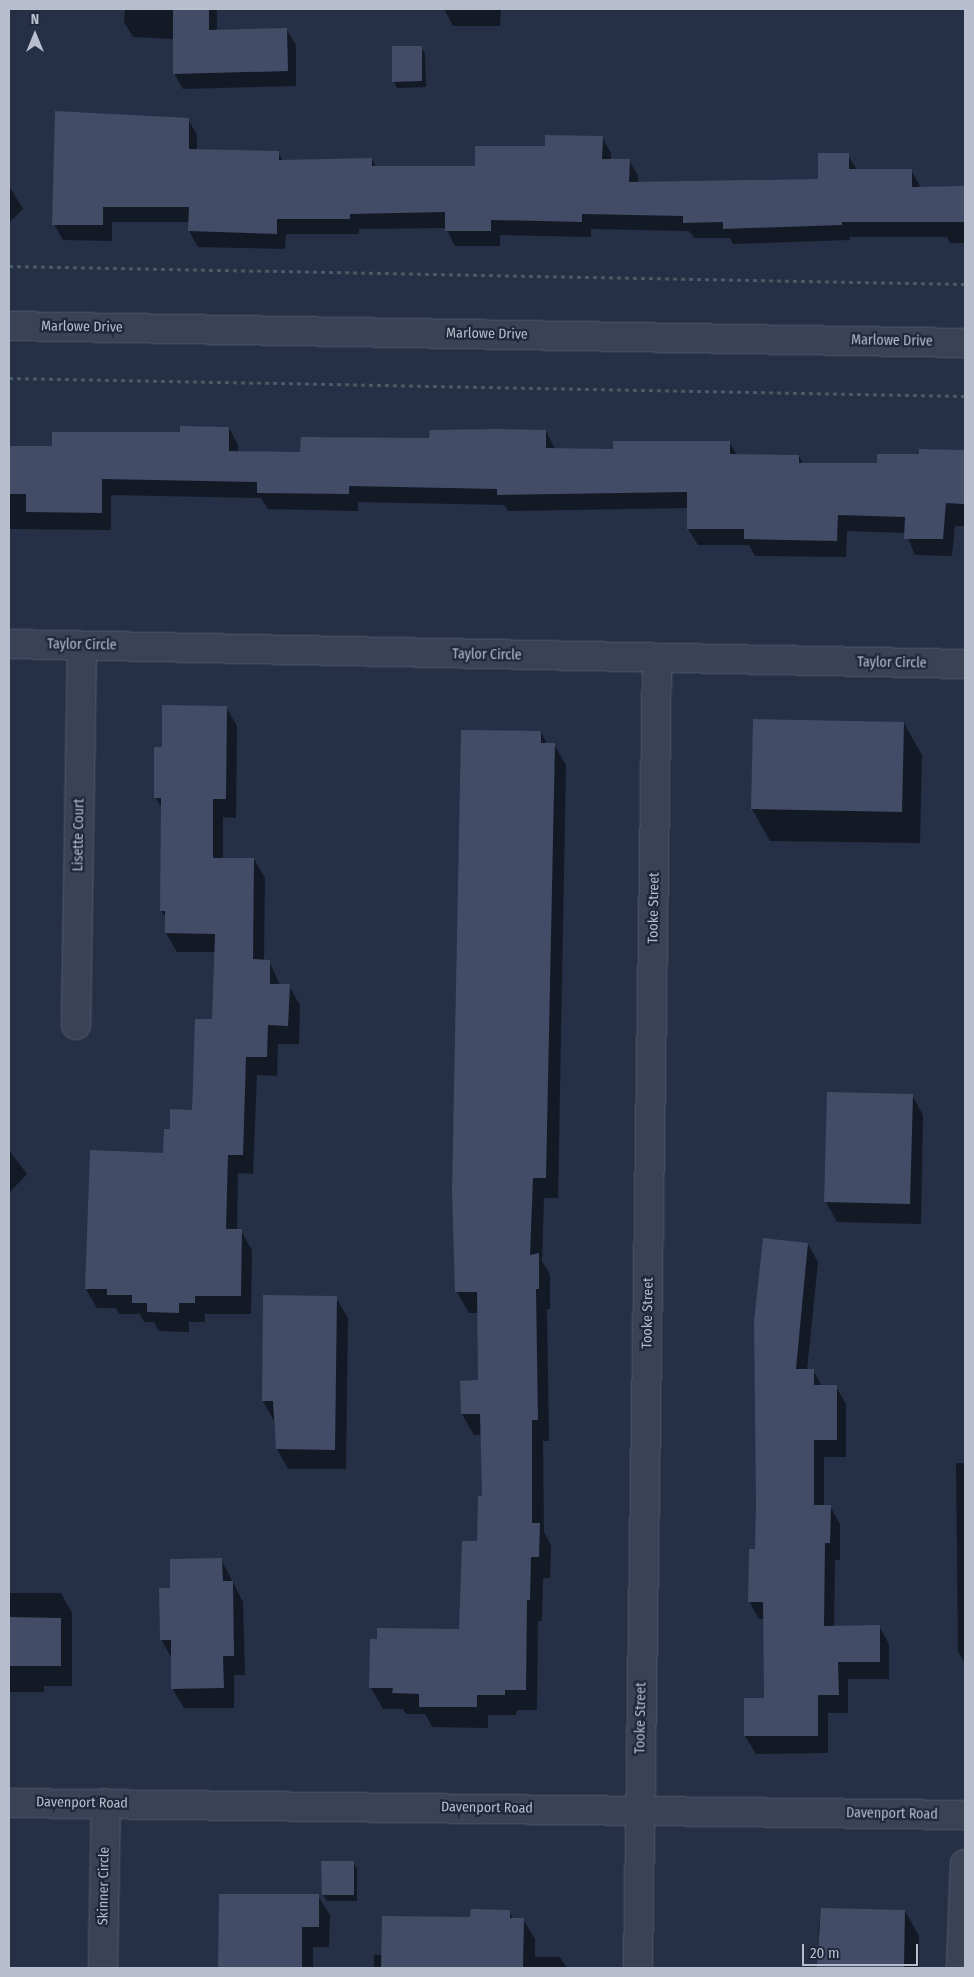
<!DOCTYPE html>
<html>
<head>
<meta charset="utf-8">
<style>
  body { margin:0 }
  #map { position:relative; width:974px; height:1977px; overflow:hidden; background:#252f46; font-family:"Fira Sans Condensed",sans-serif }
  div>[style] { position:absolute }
  .shadow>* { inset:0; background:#0007 }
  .building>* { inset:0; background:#424c66 }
  .path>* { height:3px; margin-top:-1.5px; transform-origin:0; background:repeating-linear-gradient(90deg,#465c62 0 4px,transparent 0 8px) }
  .roads { filter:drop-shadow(0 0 1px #565d6f) drop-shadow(0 0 1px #565d6f) }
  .minor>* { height:28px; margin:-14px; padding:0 14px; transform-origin:14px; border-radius:14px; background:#3a4255 }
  span { translate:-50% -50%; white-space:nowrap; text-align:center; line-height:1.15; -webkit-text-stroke:4.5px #1f273b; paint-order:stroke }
  .street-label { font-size:14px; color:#b8bece }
  .frame { position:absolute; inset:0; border:10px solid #b8bece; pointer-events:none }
  .north { position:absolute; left:10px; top:10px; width:50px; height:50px; -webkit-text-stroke:4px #1f273b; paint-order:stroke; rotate:0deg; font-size:14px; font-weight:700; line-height:20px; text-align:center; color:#b8bece }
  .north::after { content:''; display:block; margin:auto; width:18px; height:22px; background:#b8bece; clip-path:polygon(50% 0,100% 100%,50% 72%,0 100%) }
  .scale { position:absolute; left:802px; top:1944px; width:116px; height:22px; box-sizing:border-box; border:2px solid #b8bece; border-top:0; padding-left:6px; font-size:15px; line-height:18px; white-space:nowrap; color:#b8bece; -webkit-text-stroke:4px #1f273b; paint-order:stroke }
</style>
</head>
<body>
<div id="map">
  <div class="shadow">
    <div style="clip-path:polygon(125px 9px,217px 9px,217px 31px,287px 30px,296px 45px,296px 86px,183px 89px,174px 73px,174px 39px,133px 37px,124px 22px)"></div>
    <div style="clip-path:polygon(444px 9px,501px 9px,500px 26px,453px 26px)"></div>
    <div style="clip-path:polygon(421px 47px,425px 54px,426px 87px,397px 88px,394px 81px)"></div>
    <div style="clip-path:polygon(188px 119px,197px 135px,197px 150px,278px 152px,283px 161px,372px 159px,376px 167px,476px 167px,547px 147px,602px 137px,611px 153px,611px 160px,629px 160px,638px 176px,638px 183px,819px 180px,848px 155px,857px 170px,911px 170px,921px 188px,965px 187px,965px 243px,950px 243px,947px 237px,850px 237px,850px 240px,733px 244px,730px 238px,694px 238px,689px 231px,591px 229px,591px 237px,500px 235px,500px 246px,455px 246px,446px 228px,359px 229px,359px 234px,286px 234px,285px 249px,198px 247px,189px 231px,190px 222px,112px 222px,112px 241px,63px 240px,54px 224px)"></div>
    <div style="clip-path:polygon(9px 186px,23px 209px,9px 223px)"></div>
    <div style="clip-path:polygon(229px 428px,238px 445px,238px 453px,301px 454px,546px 431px,555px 449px,615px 450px,729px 442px,737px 455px,799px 456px,803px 464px,878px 464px,921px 455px,921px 450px,965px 452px,965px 526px,955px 526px,952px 556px,915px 555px,906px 533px,847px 531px,846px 557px,755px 556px,749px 545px,698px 545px,688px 529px,688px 508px,508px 511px,504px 505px,358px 502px,358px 511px,268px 509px,261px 498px,111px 495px,111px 530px,9px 529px,9px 448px,54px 448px)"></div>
    <div style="clip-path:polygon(226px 707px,237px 726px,236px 818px,223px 817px,223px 859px,254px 859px,265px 878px,264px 961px,269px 961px,280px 985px,289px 986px,300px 1005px,299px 1044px,278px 1044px,277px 1076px,257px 1075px,253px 1174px,238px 1173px,237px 1231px,241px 1231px,252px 1250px,251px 1314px,205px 1314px,205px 1322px,189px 1322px,189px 1332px,159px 1331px,154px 1322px,144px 1322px,140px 1314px,119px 1314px,116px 1308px,97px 1308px,86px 1289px,165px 1154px,171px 1130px,194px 1111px,213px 1021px,216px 952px,177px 952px,166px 933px,166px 918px,161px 911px,163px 810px,155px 797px,164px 748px)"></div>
    <div style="clip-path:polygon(904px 723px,922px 755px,920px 843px,770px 841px,752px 809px)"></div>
    <div style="clip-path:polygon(541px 732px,547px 744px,554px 744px,566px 765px,558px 1198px,544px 1198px,542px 1261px,550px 1275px,550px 1309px,547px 1309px,549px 1441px,543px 1441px,544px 1532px,551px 1545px,550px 1578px,543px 1578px,542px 1621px,538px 1621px,537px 1710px,517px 1710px,516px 1715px,488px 1715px,488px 1728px,432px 1727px,425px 1714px,406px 1714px,403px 1709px,383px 1709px,371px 1688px,461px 1631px,478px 1542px,483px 1498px,482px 1435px,474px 1435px,462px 1414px,479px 1381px,478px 1313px,469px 1313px,457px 1292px,453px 1191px)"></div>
    <div style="clip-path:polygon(912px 1095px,923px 1115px,921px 1224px,837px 1222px,826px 1202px)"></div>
    <div style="clip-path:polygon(9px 1150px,27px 1174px,9px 1193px)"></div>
    <div style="clip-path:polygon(808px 1244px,818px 1262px,807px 1370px,813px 1370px,822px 1387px,836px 1387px,846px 1404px,846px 1457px,824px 1457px,824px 1506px,830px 1506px,840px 1524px,840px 1560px,835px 1560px,834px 1627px,879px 1626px,889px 1644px,889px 1679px,848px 1679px,848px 1713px,828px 1713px,828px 1753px,756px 1754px,745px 1736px,745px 1700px,765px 1700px,765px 1619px,759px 1619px,749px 1601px)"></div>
    <div style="clip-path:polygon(965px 1285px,965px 1354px,964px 1352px)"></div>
    <div style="clip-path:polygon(264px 1296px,336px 1298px,348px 1318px,346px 1469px,288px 1469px,277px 1449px,274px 1421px,263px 1401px)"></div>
    <div style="clip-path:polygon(956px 1463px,965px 1463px,965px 1664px,958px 1651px)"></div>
    <div style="clip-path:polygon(221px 1559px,243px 1602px,245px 1675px,234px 1675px,234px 1708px,184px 1708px,172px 1688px,172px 1659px,161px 1639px,171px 1589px)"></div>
    <div style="clip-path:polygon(9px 1593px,61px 1593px,72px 1613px,72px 1686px,44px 1686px,44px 1692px,9px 1692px)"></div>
    <div style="clip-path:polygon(353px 1862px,357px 1869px,357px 1901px,327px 1901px,323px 1895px)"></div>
    <div style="clip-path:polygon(220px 1895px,318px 1896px,330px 1915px,329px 1947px,313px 1947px,313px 1968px,219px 1968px)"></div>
    <div style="clip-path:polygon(509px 1911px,513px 1919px,523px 1919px,535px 1939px,535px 1957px,560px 1957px,567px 1968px,374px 1968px,374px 1955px,382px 1955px,471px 1918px)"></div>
    <div style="clip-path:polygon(905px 1911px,919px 1936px,919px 1968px,818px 1968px,819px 1924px)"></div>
  </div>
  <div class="building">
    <div style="clip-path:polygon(173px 9px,209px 9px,209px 30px,287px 28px,288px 71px,173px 74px)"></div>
    <div style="clip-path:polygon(392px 46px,422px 46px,422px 81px,392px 82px)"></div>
    <div style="clip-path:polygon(55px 111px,189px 118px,189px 149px,279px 151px,279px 160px,372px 158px,372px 166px,475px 166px,475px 146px,545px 146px,545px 135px,603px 136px,602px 159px,630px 159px,629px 182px,818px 179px,818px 153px,849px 153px,849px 169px,912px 169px,912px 187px,965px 186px,965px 222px,842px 222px,842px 225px,723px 229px,723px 222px,683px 223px,683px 216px,582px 214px,582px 222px,491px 220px,491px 231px,445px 231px,445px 212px,350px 214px,350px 219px,277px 219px,277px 234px,188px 231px,189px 207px,103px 207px,103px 225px,52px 225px)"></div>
    <div style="clip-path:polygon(180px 426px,229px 427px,229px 451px,300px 452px,301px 437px,429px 438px,430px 430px,497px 429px,546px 430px,546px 448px,613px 449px,613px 441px,730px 441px,730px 454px,799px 455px,799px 463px,877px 463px,877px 454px,919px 454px,919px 449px,965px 450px,964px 504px,946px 503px,943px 539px,904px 539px,905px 517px,838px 515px,837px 541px,744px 539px,744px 529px,687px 529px,687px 492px,497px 495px,497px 489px,349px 486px,349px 494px,257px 493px,257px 482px,102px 479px,102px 513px,26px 512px,26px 494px,9px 494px,9px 446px,52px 446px,52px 432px,180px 432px)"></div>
    <div style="clip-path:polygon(162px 705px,227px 706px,226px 799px,213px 799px,213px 858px,254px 858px,253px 959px,270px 960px,270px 984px,290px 984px,288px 1026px,268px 1025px,267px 1057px,246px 1057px,243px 1155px,228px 1155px,226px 1229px,242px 1229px,241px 1296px,195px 1296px,195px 1303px,179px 1303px,179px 1313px,147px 1312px,147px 1303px,132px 1303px,132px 1295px,107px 1295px,107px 1289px,85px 1289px,90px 1150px,163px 1153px,164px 1129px,170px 1129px,170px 1109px,192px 1110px,195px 1019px,212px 1019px,215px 934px,165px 933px,165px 911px,160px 911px,161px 798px,154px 798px,154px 747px,162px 747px)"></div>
    <div style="clip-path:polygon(753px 719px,904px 722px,902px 812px,751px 809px)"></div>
    <div style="clip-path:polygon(461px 730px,541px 731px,541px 743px,555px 743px,546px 1178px,533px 1178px,530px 1255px,539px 1253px,539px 1289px,536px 1289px,538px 1420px,532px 1420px,532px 1523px,540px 1523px,539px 1557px,531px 1557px,530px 1600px,527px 1600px,526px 1690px,505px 1690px,505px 1695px,477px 1695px,477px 1707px,419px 1707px,419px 1694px,392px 1693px,393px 1688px,369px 1688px,370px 1639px,377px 1639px,377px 1628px,459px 1629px,462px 1541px,477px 1541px,478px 1496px,482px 1496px,480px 1414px,461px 1414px,460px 1381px,478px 1380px,477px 1292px,455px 1292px,452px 1191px)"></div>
    <div style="clip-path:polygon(827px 1092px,913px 1094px,910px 1204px,824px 1202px)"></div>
    <div style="clip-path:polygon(763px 1238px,808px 1243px,796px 1369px,814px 1369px,814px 1385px,837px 1385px,837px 1440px,814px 1440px,814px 1505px,831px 1505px,830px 1543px,825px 1543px,824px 1626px,880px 1625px,880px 1662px,838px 1662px,839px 1695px,818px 1695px,818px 1736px,744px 1736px,744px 1698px,764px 1698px,763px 1602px,748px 1602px,749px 1549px,755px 1549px,756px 1504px,754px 1321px)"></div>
    <div style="clip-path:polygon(263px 1295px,337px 1296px,335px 1450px,276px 1449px,273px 1401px,262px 1401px)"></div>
    <div style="clip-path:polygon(222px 1558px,223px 1581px,233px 1581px,234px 1656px,223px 1656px,224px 1688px,171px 1689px,171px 1640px,160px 1640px,159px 1588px,170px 1588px,170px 1559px)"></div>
    <div style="clip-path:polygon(9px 1617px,61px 1618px,61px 1666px,9px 1666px)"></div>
    <div style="clip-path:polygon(321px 1861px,354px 1861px,354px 1895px,322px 1895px)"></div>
    <div style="clip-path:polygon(219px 1894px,319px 1894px,319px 1927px,302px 1927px,302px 1968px,218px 1968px)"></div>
    <div style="clip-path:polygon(821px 1908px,905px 1910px,904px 1968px,817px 1968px)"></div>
    <div style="clip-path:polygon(471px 1909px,510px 1910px,510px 1918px,524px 1918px,523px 1968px,381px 1968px,382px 1916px,470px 1917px)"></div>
  </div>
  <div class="path">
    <div style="left:9px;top:266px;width:956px;rotate:1.08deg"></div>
    <div style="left:9px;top:378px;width:956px;rotate:1.08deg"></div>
  </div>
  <div class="roads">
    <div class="minor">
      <div style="left:9px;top:326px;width:956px;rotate:1.02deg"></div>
      <div style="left:9px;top:644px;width:956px;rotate:1.2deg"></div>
      <div style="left:76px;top:1025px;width:379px;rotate:-89.1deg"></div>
      <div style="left:9px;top:1803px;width:956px;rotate:0.72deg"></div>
      <div style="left:103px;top:1968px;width:165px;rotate:-89deg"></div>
      <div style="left:638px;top:1968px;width:1310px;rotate:-89.17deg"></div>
      <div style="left:961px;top:1968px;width:104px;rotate:-87.8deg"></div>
    </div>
  </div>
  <div class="street-label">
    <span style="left:82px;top:327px;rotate:1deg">Marlowe Drive</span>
    <span style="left:487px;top:334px;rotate:1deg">Marlowe Drive</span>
    <span style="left:892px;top:341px;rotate:1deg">Marlowe Drive</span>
    <span style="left:82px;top:645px;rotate:1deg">Taylor Circle</span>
    <span style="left:487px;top:655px;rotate:1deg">Taylor Circle</span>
    <span style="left:892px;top:663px;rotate:1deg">Taylor Circle</span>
    <span style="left:79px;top:835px;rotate:-89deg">Lisette Court</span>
    <span style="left:654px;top:908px;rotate:-89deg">Tooke Street</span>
    <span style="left:648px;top:1313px;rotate:-89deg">Tooke Street</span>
    <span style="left:641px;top:1718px;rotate:-89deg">Tooke Street</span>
    <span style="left:82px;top:1803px;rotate:1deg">Davenport Road</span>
    <span style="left:487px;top:1808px;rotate:1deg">Davenport Road</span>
    <span style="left:892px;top:1814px;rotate:1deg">Davenport Road</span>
    <span style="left:104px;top:1886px;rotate:-89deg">Skinner Circle</span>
  </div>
  <div class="frame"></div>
  <div class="north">N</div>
  <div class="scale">20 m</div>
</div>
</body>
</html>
